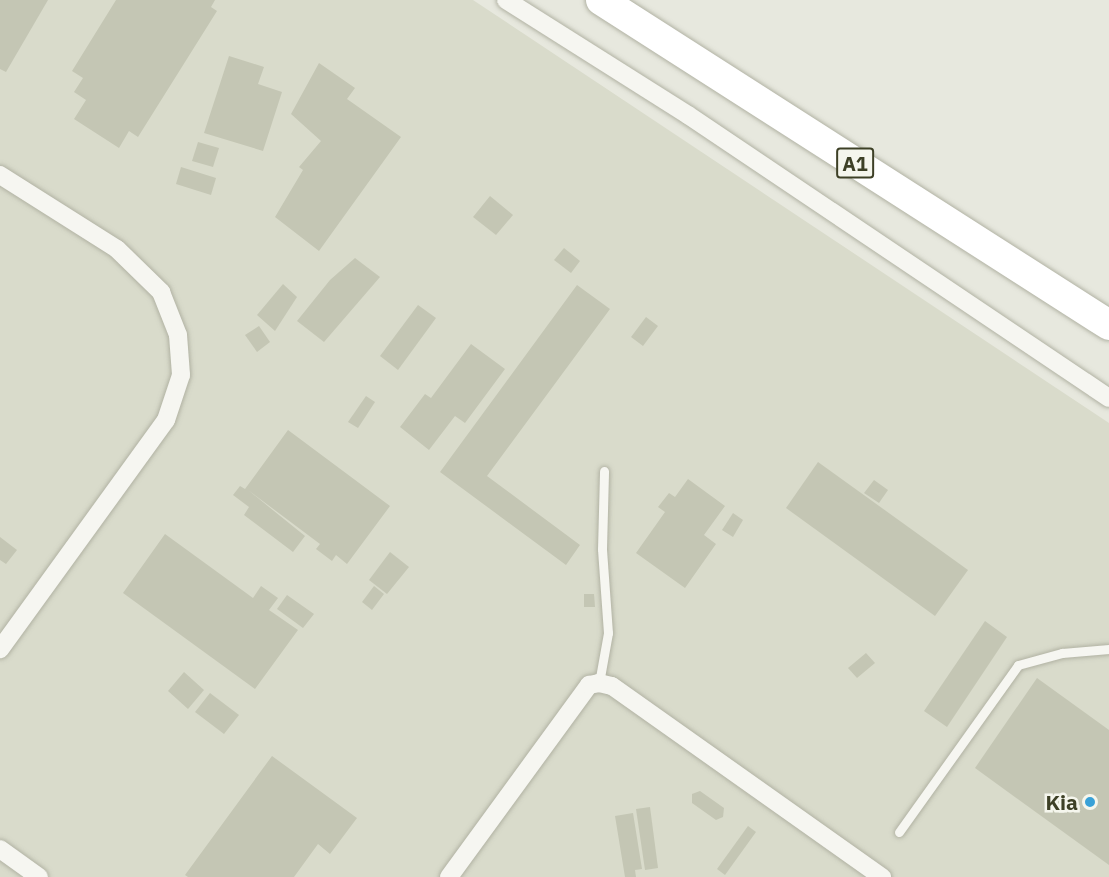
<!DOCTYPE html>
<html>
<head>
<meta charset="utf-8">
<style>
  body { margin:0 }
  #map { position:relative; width:1109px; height:877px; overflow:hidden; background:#e7e8de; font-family:"IBM Plex Sans",sans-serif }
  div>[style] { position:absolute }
  .built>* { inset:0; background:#d9dbcb }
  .building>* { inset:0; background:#c4c6b4 }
  .roads { filter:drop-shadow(0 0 2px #b1b2a3) drop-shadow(0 0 2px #b1b2a3) }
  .service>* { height:9px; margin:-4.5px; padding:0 4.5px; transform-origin:4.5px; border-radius:4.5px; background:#f6f6f1 }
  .minor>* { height:18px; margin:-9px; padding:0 9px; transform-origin:9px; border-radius:9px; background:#f6f6f1 }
  .trunk>* { height:30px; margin:-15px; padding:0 15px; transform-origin:15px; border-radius:15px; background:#fff }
  .dots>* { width:16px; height:16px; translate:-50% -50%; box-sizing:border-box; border:3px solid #f5f6ed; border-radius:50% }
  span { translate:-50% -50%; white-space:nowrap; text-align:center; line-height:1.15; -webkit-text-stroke:5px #f5f6ed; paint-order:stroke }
  .shield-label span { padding:2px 4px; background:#f5f6ed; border:2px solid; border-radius:4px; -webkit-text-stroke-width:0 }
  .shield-label { font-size:20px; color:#3d4026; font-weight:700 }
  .poi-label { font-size:21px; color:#3d4026; font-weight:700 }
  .right { translate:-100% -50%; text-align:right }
</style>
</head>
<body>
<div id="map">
  <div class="built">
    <div style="clip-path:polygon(0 0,473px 0,1109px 423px,1109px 877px,0 877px)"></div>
  </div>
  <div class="building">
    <div style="clip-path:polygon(0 0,48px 0,6px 72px,0 69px)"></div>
    <div style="clip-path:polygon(116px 0,215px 0,211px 7px,217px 11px,138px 137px,129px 131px,119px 148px,74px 119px,86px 100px,74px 92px,83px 78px,72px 71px)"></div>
    <div style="clip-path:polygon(229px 56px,264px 67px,258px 84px,282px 92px,263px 151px,204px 133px)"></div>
    <div style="clip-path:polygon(319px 63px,355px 88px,347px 99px,401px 137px,319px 251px,275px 217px,303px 170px,299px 167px,321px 141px,291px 114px)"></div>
    <div style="clip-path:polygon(198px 142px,219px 148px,213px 167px,192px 161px)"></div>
    <div style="clip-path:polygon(181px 167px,216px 178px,211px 195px,176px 184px)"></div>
    <div style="clip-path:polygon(490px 196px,513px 215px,496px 235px,473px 217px)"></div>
    <div style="clip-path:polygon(564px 248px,580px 261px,571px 273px,554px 260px)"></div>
    <div style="clip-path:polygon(355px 258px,380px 277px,324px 342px,297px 321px,330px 280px)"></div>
    <div style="clip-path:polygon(283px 284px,297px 297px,275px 331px,257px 315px)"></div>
    <div style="clip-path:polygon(577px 285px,610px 309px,487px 476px,580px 545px,566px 565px,440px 472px)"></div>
    <div style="clip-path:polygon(418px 305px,436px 318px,398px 370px,380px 356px)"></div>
    <div style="clip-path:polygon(646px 317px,658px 326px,643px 346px,631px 337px)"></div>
    <div style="clip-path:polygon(259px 326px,270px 342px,257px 352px,245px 335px)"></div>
    <div style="clip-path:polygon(471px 344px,505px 369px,465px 423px,455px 416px,429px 450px,400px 427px,425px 394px,431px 398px)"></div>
    <div style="clip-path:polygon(366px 396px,375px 402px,358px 428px,348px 422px)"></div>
    <div style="clip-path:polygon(288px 430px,390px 506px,347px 564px,336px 555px,332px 561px,316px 549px,320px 544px,248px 490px,305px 536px,293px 552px,244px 515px,249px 507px,233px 495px,240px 486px,245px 489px)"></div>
    <div style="clip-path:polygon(818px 462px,968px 570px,935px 616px,786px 508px)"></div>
    <div style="clip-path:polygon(688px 479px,725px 506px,704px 535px,716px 544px,685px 588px,636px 553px,665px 512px,658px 507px,669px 493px,675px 497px)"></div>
    <div style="clip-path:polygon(874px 480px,888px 490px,879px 503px,864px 493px)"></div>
    <div style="clip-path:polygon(733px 513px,743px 520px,733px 537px,722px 530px)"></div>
    <div style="clip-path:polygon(165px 534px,253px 598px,261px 586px,278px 598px,269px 610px,298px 630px,255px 689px,123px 593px)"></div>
    <div style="clip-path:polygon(0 537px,17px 550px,6px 564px,0 560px)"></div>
    <div style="clip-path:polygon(390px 552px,409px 567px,387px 594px,369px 580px)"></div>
    <div style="clip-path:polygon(374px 586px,384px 594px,372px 610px,362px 602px)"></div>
    <div style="clip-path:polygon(584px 594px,594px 594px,595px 607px,584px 607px)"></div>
    <div style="clip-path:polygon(287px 595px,314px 614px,303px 628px,277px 609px)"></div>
    <div style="clip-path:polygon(985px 621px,1007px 637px,947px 727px,924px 711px)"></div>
    <div style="clip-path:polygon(866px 653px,875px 663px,857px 678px,848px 668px)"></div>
    <div style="clip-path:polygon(184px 672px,204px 690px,188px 709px,168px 691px)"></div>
    <div style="clip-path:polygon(1037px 678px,1109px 730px,1109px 865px,975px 768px)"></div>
    <div style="clip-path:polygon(210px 693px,239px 715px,224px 734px,195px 712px)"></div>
    <div style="clip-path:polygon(272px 756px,357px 818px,330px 854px,318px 844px,294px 877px,188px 877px,185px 875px)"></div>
    <div style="clip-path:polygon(700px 791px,724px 808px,723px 817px,716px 820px,692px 803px,692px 794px)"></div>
    <div style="clip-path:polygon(650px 807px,658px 868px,645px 870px,636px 809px)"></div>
    <div style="clip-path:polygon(633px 813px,642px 869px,635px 870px,636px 877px,625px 877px,615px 816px)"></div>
    <div style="clip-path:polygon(748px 826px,756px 832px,725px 875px,717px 869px)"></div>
  </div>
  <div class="roads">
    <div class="service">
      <div style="left:599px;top:683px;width:51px;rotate:-79.8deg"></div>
      <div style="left:608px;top:633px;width:84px;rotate:-94.1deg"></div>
      <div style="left:602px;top:549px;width:78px;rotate:-88.5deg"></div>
      <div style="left:899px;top:832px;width:205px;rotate:-54.5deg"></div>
      <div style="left:1018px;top:665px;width:46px;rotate:-15.3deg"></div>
      <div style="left:1062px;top:653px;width:47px;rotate:-4.9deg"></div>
    </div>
    <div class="minor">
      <div style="left:506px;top:0;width:215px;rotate:32.3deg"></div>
      <div style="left:688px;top:115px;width:507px;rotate:33.91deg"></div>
      <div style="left:0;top:175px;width:138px;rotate:32.3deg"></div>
      <div style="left:117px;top:249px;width:62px;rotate:44.3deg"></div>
      <div style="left:161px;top:292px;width:46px;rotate:68.4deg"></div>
      <div style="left:178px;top:335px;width:40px;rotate:85.7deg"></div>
      <div style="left:181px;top:375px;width:47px;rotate:108.4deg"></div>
      <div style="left:166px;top:420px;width:283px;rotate:125.9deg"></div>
      <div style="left:0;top:849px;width:48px;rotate:35.7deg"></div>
      <div style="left:449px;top:877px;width:238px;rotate:-53.9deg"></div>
      <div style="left:589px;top:685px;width:10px;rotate:-11deg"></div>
      <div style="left:599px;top:683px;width:13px;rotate:13deg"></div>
      <div style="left:612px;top:686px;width:331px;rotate:35.3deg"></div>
    </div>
    <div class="trunk">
      <div style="left:601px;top:0;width:603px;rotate:32.61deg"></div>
    </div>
  </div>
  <div class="dots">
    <div style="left:1090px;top:802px;background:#39a1d7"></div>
  </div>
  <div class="shield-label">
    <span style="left:855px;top:163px">A1</span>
  </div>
  <div class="poi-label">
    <span class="right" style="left:1078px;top:802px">Kia</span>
  </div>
</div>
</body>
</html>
